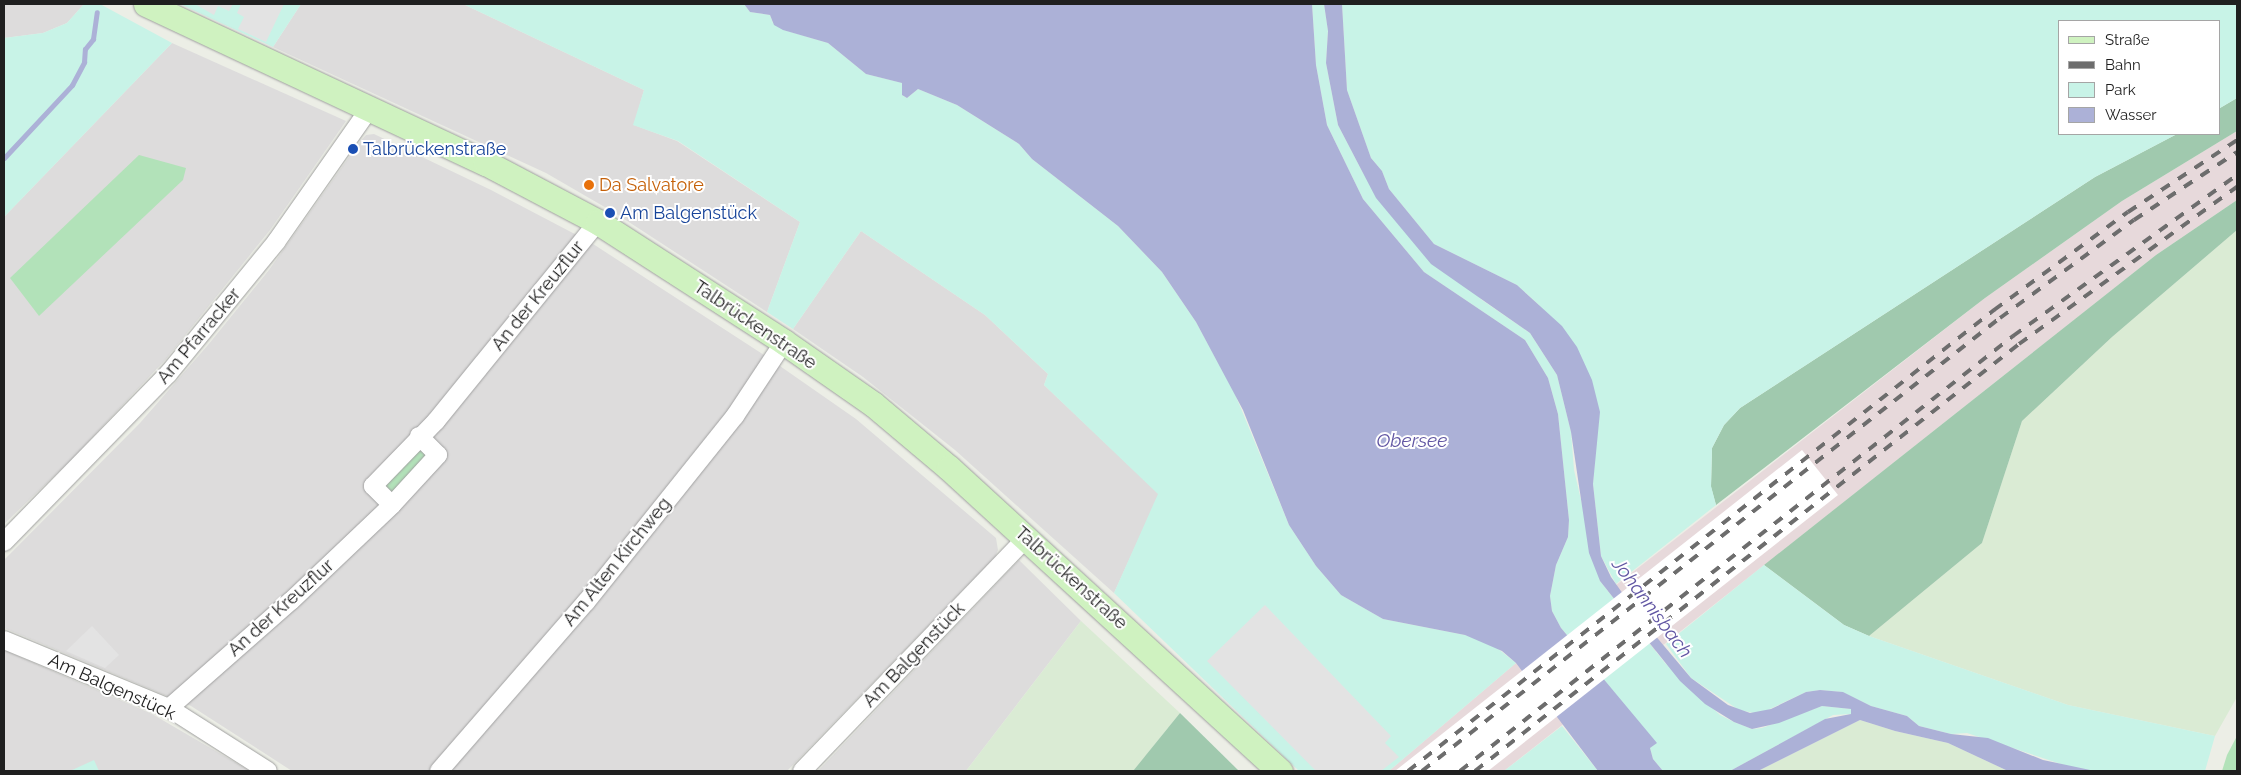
<!DOCTYPE html>
<html>
<head>
<meta charset="utf-8">
<style>
  body { margin:0 }
  #map { position:relative; width:2241px; height:775px; overflow:hidden; background:#eceee6; font-family:Raleway,sans-serif }
  div>[style] { position:absolute }
  .residential>* { inset:0; background:#dddcdc }
  .industrial>* { inset:0; background:#e7d9db }
  .farmland>* { inset:0; background:#daebd4 }
  .grass>* { inset:0; background:#b2e2b9 }
  .forest>* { inset:0; background:#a0c9ae }
  .park>* { inset:0; background:#c8f3e7 }
  .parking>* { inset:0; background:#e3e3e3 }
  .water>* { inset:0; background:#acb1d7 }
  .pier>* { inset:0; background:#fff }
  .stream>* { height:5px; margin:-2.5px; padding:0 2.5px; transform-origin:2.5px; border-radius:2.5px; background:#acb1d7 }
  .roads { filter:drop-shadow(0 0 1px #a0a0a0) drop-shadow(0 0 1px #a0a0a0) }
  .minor>* { height:18px; margin:-9px; padding:0 9px; transform-origin:9px; border-radius:9px; background:#fff }
  .secondary>* { height:25px; margin:-12.5px; padding:0 12.5px; transform-origin:12.5px; border-radius:12.5px; background:#cff2c0 }
  .rail>* { height:4px; margin-top:-2px; transform-origin:0; background:repeating-linear-gradient(90deg,#6d6d6d 0 10px,transparent 0 20px) }
  .dots>* { width:14px; height:14px; translate:-50% -50%; box-sizing:border-box; border:2px solid #fff; border-radius:50% }
  span { translate:-50% -50%; white-space:nowrap; text-align:center; line-height:1.15; -webkit-text-stroke:4px #fff; paint-order:stroke }
  .transit-label { font-size:18px; color:#164399 }
  .left { translate:0 -50%; text-align:left }
  .food-label { font-size:18px; color:#c56008 }
  .street-label { font-size:18px; color:#1f1f1f }
  .water-label { font-size:19px; color:#6156a3; font-style:italic }
  .frame { position:absolute; inset:0; border:5px solid #1f1f1f; pointer-events:none }
  .legend { position:absolute; left:2058px; top:20px; width:162px; height:115px; box-sizing:border-box; background:#fff; border:1px solid #a5a5a5; margin:0; padding:6px 9px; list-style:none; font-size:15px; color:#1f1f1f }
  .legend li { display:flex; align-items:center; gap:10px; height:25px }
  .legend b { width:25px; border:1px solid #a5a5a5 }
</style>
</head>
<body>
<div id="map">
  <div class="residential">
    <div style="clip-path:polygon(4px 4px,84px 4px,67px 23px,43px 33px,4px 38px)"></div>
    <div style="clip-path:polygon(301px 4px,463px 4px,644px 90px,634px 125px,677px 141px,800px 222px,767px 312px,615px 213px,546px 173px,273px 47px)"></div>
    <div style="clip-path:polygon(172px 43px,346px 121px,270px 230px,166px 359px,70px 461px,4px 524px,4px 217px)"></div>
    <div style="clip-path:polygon(374px 134px,491px 190px,590px 242px,767px 357px,856px 419px,996px 538px,998px 550px,995px 557px,787px 771px,292px 771px,191px 706px,4px 628px,4px 560px,140px 423px,208px 345px,269px 270px,359px 143px,366px 135px)"></div>
    <div style="clip-path:polygon(861px 231px,985px 315px,1048px 374px,1044px 385px,1159px 494px,1114px 593px,955px 450px,863px 377px,793px 329px)"></div>
    <div style="clip-path:polygon(1019px 560px,1081px 621px,966px 771px,818px 771px)"></div>
    <div style="clip-path:polygon(4px 650px,152px 714px,250px 771px,4px 771px)"></div>
  </div>
  <div class="industrial">
    <div style="clip-path:polygon(2237px 131px,2237px 200px,2156px 255px,1504px 771px,1389px 771px,1516px 663px,1985px 298px,2122px 201px)"></div>
  </div>
  <div class="farmland">
    <div style="clip-path:polygon(2237px 230px,2237px 697px,2215px 736px,2068px 705px,1869px 636px,1982px 543px,2022px 421px,2112px 337px)"></div>
    <div style="clip-path:polygon(1081px 621px,1180px 713px,1133px 771px,966px 771px)"></div>
    <div style="clip-path:polygon(1860px 720px,1895px 731px,1948px 743px,2008px 771px,1758px 771px)"></div>
  </div>
  <div class="grass">
    <div style="clip-path:polygon(139px 155px,186px 168px,183px 180px,39px 316px,10px 278px)"></div>
    <div style="clip-path:polygon(417px 446px,429px 457px,393px 495px,380px 484px)"></div>
    <div style="clip-path:polygon(2237px 736px,2237px 771px,2222px 771px,2227px 755px)"></div>
  </div>
  <div class="forest">
    <div style="clip-path:polygon(2237px 98px,2237px 131px,2122px 201px,1985px 298px,1716px 505px,1711px 487px,1712px 448px,1724px 425px,1740px 408px,2095px 177px,2177px 134px,2220px 134px,2220px 108px)"></div>
    <div style="clip-path:polygon(2237px 200px,2237px 230px,2112px 337px,2022px 421px,1982px 543px,1869px 636px,1844px 625px,1764px 565px,2156px 255px)"></div>
    <div style="clip-path:polygon(1180px 713px,1239px 771px,1133px 771px)"></div>
  </div>
  <div class="park">
    <div style="clip-path:polygon(84px 4px,100px 4px,172px 43px,4px 217px,4px 38px,43px 33px,67px 23px)"></div>
    <div style="clip-path:polygon(180px 4px,301px 4px,273px 47px)"></div>
    <div style="clip-path:polygon(463px 4px,744px 4px,750px 12px,770px 15px,773px 23px,784px 30px,828px 43px,866px 74px,903px 83px,902px 95px,907px 98px,918px 89px,957px 105px,984px 122px,1019px 144px,1032px 159px,1118px 226px,1162px 272px,1196px 322px,1235px 394px,1289px 525px,1316px 566px,1341px 595px,1383px 619px,1465px 635px,1492px 644px,1516px 663px,1389px 771px,1299px 771px,1114px 593px,1158px 494px,1044px 385px,1048px 374px,985px 315px,861px 231px,793px 329px,767px 312px,800px 222px,678px 141px,633px 125px,644px 90px)"></div>
    <div style="clip-path:polygon(1312px 4px,1324px 4px,1328px 30px,1326px 63px,1338px 125px,1363px 173px,1482px 300px,1530px 333px,1557px 375px,1571px 432px,1574px 470px,1600px 581px,1665px 663px,1720px 715px,1734px 722px,1752px 729px,1762px 728px,1822px 706px,1851px 709px,1851px 714px,1833px 715px,1730px 771px,1663px 771px,1653px 759px,1650px 748px,1656px 743px,1561px 628px,1552px 611px,1550px 596px,1556px 565px,1568px 537px,1569px 520px,1558px 414px,1548px 378px,1525px 340px,1424px 272px,1363px 199px,1327px 125px,1316px 65px)"></div>
    <div style="clip-path:polygon(1342px 4px,2237px 4px,2237px 98px,2220px 108px,2220px 21px,2060px 21px,2060px 134px,2177px 134px,2095px 177px,1740px 408px,1724px 425px,1712px 448px,1711px 486px,1716px 505px,1616px 584px,1601px 556px,1593px 484px,1595px 459px,1539px 305px,1517px 285px,1434px 244px,1389px 189px,1382px 171px,1371px 158px,1347px 90px)"></div>
    <div style="clip-path:polygon(1764px 565px,1844px 625px,1869px 636px,2068px 705px,2215px 736px,2205px 771px,2095px 771px,2070px 767px,1967px 733px,1951px 734px,1919px 726px,1907px 716px,1871px 706px,1842px 692px,1820px 690px,1806px 692px,1759px 714px,1739px 710px,1691px 678px,1666px 644px)"></div>
    <div style="clip-path:polygon(1562px 726px,1598px 771px,1504px 771px)"></div>
    <div style="clip-path:polygon(94px 760px,99px 771px,70px 771px)"></div>
  </div>
  <div class="parking">
    <div style="clip-path:polygon(195px 4px,233px 4px,229px 11px,218px 6px,214px 15px)"></div>
    <div style="clip-path:polygon(241px 4px,284px 4px,266px 42px,238px 29px,244px 17px,237px 13px)"></div>
    <div style="clip-path:polygon(1265px 605px,1391px 736px,1385px 743px,1399px 757px,1381px 771px,1316px 771px,1207px 661px)"></div>
    <div style="clip-path:polygon(92px 626px,119px 655px,105px 668px,66px 651px)"></div>
  </div>
  <div class="water">
    <div style="clip-path:polygon(744px 4px,1312px 4px,1316px 65px,1327px 125px,1363px 199px,1424px 272px,1525px 340px,1548px 378px,1558px 414px,1569px 520px,1568px 537px,1556px 565px,1550px 596px,1552px 611px,1561px 628px,1657px 743px,1650px 748px,1653px 759px,1663px 771px,1598px 771px,1516px 663px,1502px 651px,1465px 635px,1383px 619px,1341px 595px,1316px 566px,1289px 525px,1243px 410px,1196px 322px,1162px 272px,1118px 226px,1032px 159px,1019px 144px,957px 105px,918px 89px,907px 98px,902px 95px,902px 83px,866px 74px,828px 43px,783px 30px,774px 25px,770px 15px,750px 12px)"></div>
    <div style="clip-path:polygon(1324px 4px,1342px 4px,1347px 90px,1371px 158px,1382px 171px,1389px 189px,1434px 244px,1517px 285px,1562px 326px,1577px 347px,1592px 380px,1600px 412px,1593px 484px,1601px 556px,1611px 577px,1638px 615px,1691px 678px,1728px 705px,1750px 713px,1771px 709px,1806px 692px,1820px 690px,1843px 692px,1871px 706px,1907px 716px,1919px 726px,1951px 734px,1988px 738px,2043px 760px,2095px 771px,2008px 771px,1948px 743px,1895px 731px,1860px 720px,1758px 771px,1730px 771px,1825px 719px,1851px 714px,1851px 709px,1822px 706px,1779px 723px,1752px 729px,1734px 722px,1705px 704px,1680px 681px,1600px 581px,1589px 553px,1571px 432px,1557px 375px,1530px 333px,1431px 264px,1376px 198px,1338px 125px,1326px 63px,1328px 31px)"></div>
  </div>
  <div class="pier">
    <div style="clip-path:polygon(1802px 450px,1838px 495px,1488px 771px,1395px 771px)"></div>
  </div>
  <div class="stream">
    <div style="left:4px;top:158px;width:100px;rotate:-47deg"></div>
    <div style="left:72px;top:85px;width:26px;rotate:-62deg"></div>
    <div style="left:84px;top:62px;width:13px;rotate:-86deg"></div>
    <div style="left:85px;top:49px;width:13px;rotate:-51deg"></div>
    <div style="left:93px;top:39px;width:27px;rotate:-82deg"></div>
  </div>
  <div class="roads">
    <div class="minor">
      <div style="left:392px;top:505px;width:27px;rotate:-135deg"></div>
      <div style="left:373px;top:486px;width:91px;rotate:-45.9deg"></div>
      <div style="left:436px;top:421px;width:257px;rotate:-50.9deg"></div>
      <div style="left:4px;top:542px;width:235px;rotate:-45.7deg"></div>
      <div style="left:168px;top:374px;width:171px;rotate:-50.7deg"></div>
      <div style="left:276px;top:242px;width:162px;rotate:-55deg"></div>
      <div style="left:4px;top:640px;width:178px;rotate:22.4deg"></div>
      <div style="left:169px;top:708px;width:117px;rotate:32.5deg"></div>
      <div style="left:169px;top:708px;width:162px;rotate:-41.3deg"></div>
      <div style="left:291px;top:601px;width:139px;rotate:-43.5deg"></div>
      <div style="left:392px;top:505px;width:68px;rotate:-47.4deg"></div>
      <div style="left:438px;top:455px;width:27px;rotate:-135deg"></div>
      <div style="left:439px;top:771px;width:224px;rotate:-49deg"></div>
      <div style="left:586px;top:602px;width:238px;rotate:-51.3deg"></div>
      <div style="left:735px;top:416px;width:89px;rotate:-56.5deg"></div>
      <div style="left:802px;top:771px;width:323px;rotate:-46.1deg"></div>
    </div>
    <div class="secondary">
      <div style="left:146px;top:4px;width:375px;rotate:25.1deg"></div>
      <div style="left:486px;top:163px;width:127px;rotate:27.8deg"></div>
      <div style="left:598px;top:222px;width:221px;rotate:32.8deg"></div>
      <div style="left:784px;top:342px;width:108px;rotate:34.9deg"></div>
      <div style="left:873px;top:404px;width:99px;rotate:40.1deg"></div>
      <div style="left:949px;top:468px;width:449px;rotate:42.5deg"></div>
    </div>
  </div>
  <div class="rail">
    <div style="left:1408px;top:771px;width:746px;rotate:-38.19deg"></div>
    <div style="left:1994px;top:310px;width:166px;rotate:-36.2deg"></div>
    <div style="left:2128px;top:212px;width:131px;rotate:-33.4deg"></div>
    <div style="left:1422px;top:771px;width:734px;rotate:-38.09deg"></div>
    <div style="left:2000px;top:318px;width:166px;rotate:-36.2deg"></div>
    <div style="left:2134px;top:220px;width:123px;rotate:-33.4deg"></div>
    <div style="left:1460px;top:771px;width:704px;rotate:-38.19deg"></div>
    <div style="left:2013px;top:336px;width:276px;rotate:-35.7deg"></div>
    <div style="left:1475px;top:771px;width:692px;rotate:-38.13deg"></div>
    <div style="left:2019px;top:344px;width:269px;rotate:-35.8deg"></div>
  </div>
  <div class="dots">
    <div style="left:353px;top:149px;background:#1a4fb4"></div>
    <div style="left:589px;top:185px;background:#e8710a"></div>
    <div style="left:610px;top:213px;background:#1a4fb4"></div>
  </div>
  <div class="transit-label">
    <span class="left" style="left:363px;top:149px">Talbrückenstraße</span>
    <span class="left" style="left:620px;top:213px">Am Balgenstück</span>
  </div>
  <div class="food-label">
    <span class="left" style="left:599px;top:185px">Da Salvatore</span>
  </div>
  <div class="street-label">
    <span style="left:538px;top:296px;rotate:-51deg">An der Kreuzflur</span>
    <span style="left:755px;top:325px;rotate:34deg">Talbrückenstraße</span>
    <span style="left:199px;top:336px;rotate:-50deg">Am Pfarracker</span>
    <span style="left:617px;top:562px;rotate:-51deg">Am Alten Kirchweg</span>
    <span style="left:1071px;top:578px;rotate:42deg">Talbrückenstraße</span>
    <span style="left:281px;top:608px;rotate:-42deg">An der Kreuzflur</span>
    <span style="left:914px;top:655px;rotate:-46deg">Am Balgenstück</span>
    <span style="left:112px;top:687px;rotate:24deg">Am Balgenstück</span>
  </div>
  <div class="water-label">
    <span style="left:1412px;top:441px">Obersee</span>
    <span style="left:1652px;top:608px;rotate:53deg">Johannisbach</span>
  </div>
  <div class="frame"></div>
  <ul class="legend">
  <li><b style="height:6px;background:#cff2c0"></b>Straße</li>
  <li><b style="height:6px;background:#6d6d6d"></b>Bahn</li>
  <li><b style="height:14px;background:#c8f3e7"></b>Park</li>
  <li><b style="height:14px;background:#acb1d7"></b>Wasser</li>
  </ul>
</div>
</body>
</html>
